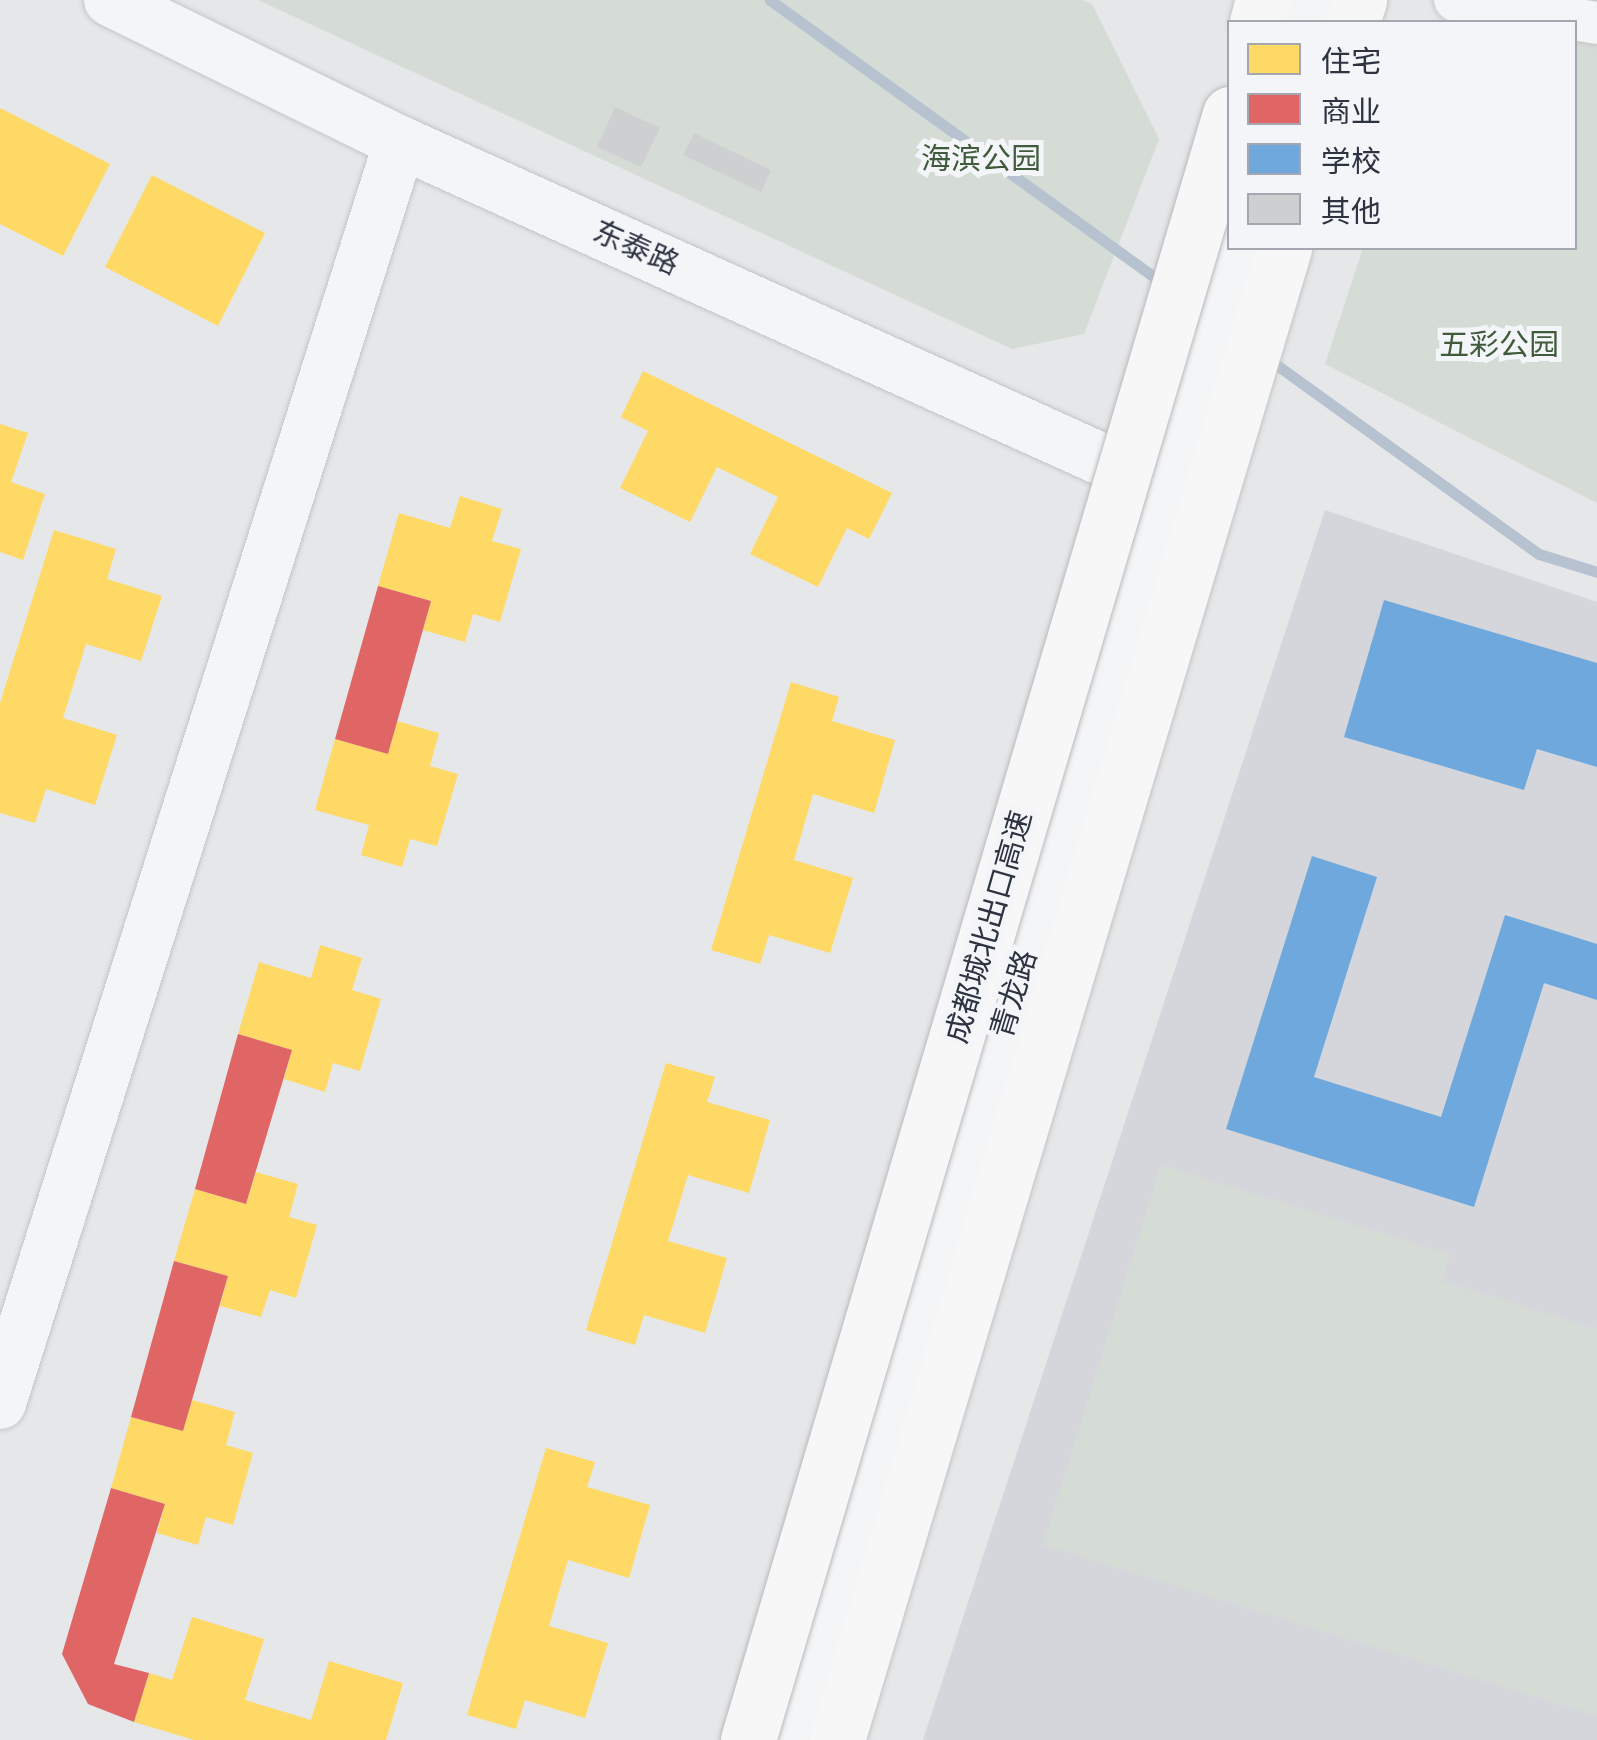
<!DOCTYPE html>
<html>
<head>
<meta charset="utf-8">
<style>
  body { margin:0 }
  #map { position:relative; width:1597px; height:1740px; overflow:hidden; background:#e5e7e9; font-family:Arial,"Noto Sans SC",sans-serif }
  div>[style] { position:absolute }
  .built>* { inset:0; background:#d4d6dc }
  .green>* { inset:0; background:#d5dcd6 }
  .homes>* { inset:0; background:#ffd966 }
  .shops>* { inset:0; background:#e06666 }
  .schools>* { inset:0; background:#6fa8dc }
  .stream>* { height:11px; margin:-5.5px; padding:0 5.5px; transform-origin:5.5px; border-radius:5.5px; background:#b7c2d0 }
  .building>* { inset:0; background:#cdcfd1 }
  .roads { filter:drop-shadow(0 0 2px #c3c5c7) drop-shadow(0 0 2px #c3c5c7) }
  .minor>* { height:42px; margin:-21px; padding:0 21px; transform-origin:21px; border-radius:21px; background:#f4f5f6 }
  .tertiary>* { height:52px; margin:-26px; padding:0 26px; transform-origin:26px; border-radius:26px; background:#f4f5f6 }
  .motorway>* { height:55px; margin:-27.5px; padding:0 27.5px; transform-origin:27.5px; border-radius:27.5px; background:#f7f7f8 }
  .bridges { filter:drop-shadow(0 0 2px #b8babd) drop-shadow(0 0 2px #b8babd) }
  .motorway-bridge>* { height:55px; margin:-27.5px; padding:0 27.5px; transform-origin:27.5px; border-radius:27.5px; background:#f7f7f8 }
  span { translate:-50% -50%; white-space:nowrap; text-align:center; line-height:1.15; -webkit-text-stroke:10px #f3f5f8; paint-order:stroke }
  .park-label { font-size:30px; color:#405b3c }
  .street-label { font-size:30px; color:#2d3341 }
  .legend { position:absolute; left:1227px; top:20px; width:350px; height:230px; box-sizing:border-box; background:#f3f5f8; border:2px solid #a4a7af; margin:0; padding:12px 18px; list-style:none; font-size:30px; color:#2d3341 }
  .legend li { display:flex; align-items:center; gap:20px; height:50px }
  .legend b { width:50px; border:2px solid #a4a7af }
</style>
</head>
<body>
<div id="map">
  <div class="built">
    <div style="clip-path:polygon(1325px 510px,1597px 602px,1597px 1740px,923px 1740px)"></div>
  </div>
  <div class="green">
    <div style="clip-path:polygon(258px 0,1083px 0,1092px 4px,1159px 139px,1084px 334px,1012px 349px)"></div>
    <div style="clip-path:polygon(1543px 0,1597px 0,1597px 503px,1325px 364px,1363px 248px,1574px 248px,1574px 22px)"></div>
    <div style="clip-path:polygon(1161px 1165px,1450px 1254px,1443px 1281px,1597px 1329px,1597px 1716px,1043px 1545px)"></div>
  </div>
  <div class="homes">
    <div style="clip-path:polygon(0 108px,110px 164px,63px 256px,0 224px)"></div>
    <div style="clip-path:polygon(152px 175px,265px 233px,218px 326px,105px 267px)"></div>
    <div style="clip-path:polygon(643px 371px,892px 493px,869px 539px,847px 528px,818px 587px,750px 554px,778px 497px,717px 467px,690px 522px,620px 488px,648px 431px,621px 417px)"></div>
    <div style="clip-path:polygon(0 424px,28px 433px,11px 482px,45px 494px,23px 560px,0 552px)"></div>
    <div style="clip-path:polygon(460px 496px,502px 509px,492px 541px,521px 549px,500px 622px,473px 614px,465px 642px,423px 630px,431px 601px,378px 586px,399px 513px,450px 528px)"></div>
    <div style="clip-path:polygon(54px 530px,116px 549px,107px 579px,162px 596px,141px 661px,86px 644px,63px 718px,117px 735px,95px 805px,46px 789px,35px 823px,0 813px,0 703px)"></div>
    <div style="clip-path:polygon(791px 682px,839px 697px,832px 721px,895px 740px,874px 813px,813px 794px,794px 860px,853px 878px,830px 953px,769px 935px,760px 964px,711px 950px)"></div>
    <div style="clip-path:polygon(397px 721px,439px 733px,430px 766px,458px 774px,437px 846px,410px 839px,402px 867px,361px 855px,369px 825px,315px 810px,335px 739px,388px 754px)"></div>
    <div style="clip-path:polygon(320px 945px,362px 958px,352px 990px,381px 999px,360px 1071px,333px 1063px,325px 1092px,284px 1079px,292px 1050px,238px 1034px,259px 962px,311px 978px)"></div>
    <div style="clip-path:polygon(666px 1063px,715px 1077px,707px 1102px,770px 1120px,749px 1193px,688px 1175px,668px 1241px,727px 1258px,705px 1333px,644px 1315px,635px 1345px,586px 1330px)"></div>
    <div style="clip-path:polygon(256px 1172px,298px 1184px,289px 1217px,317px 1225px,296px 1298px,270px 1290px,261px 1317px,220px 1306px,228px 1276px,174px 1261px,195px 1189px,246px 1204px)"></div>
    <div style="clip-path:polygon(192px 1400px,235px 1412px,226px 1445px,253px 1453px,233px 1525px,206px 1517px,198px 1545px,157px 1533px,165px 1504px,111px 1488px,131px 1417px,183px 1431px)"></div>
    <div style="clip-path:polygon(546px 1448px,595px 1462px,587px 1487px,650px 1505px,629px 1578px,568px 1560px,549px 1626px,608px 1643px,585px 1718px,525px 1700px,516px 1729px,467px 1715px)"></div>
    <div style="clip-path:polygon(192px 1617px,264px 1639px,245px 1700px,311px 1720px,329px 1661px,403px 1683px,386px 1740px,194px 1740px,134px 1722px,149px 1673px,172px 1680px)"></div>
  </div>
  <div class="shops">
    <div style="clip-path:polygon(378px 586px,431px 601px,388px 754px,335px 739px)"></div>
    <div style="clip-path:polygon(238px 1034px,292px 1050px,246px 1204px,195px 1189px)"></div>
    <div style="clip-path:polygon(174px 1261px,228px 1276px,183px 1431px,131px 1417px)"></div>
    <div style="clip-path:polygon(111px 1488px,165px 1504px,114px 1664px,149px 1673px,134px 1722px,88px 1704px,62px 1654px)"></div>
  </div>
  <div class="schools">
    <div style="clip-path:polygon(1384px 600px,1597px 663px,1597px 767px,1537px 749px,1524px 790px,1344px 737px)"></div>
    <div style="clip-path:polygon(1312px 856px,1377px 877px,1314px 1077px,1441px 1117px,1505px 915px,1597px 944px,1597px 1000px,1544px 983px,1474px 1207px,1226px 1129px)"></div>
  </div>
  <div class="stream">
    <div style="left:770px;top:0;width:486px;rotate:35.8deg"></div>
    <div style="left:1267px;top:358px;width:335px;rotate:35.8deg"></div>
    <div style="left:1539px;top:554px;width:61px;rotate:17.2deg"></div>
  </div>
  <div class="building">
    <div style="clip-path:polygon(615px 107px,660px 128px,641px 167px,597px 147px)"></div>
    <div style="clip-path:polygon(694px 133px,771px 170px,761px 192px,683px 155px)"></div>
  </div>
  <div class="roads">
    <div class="minor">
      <div style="left:1455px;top:0;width:144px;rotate:9.2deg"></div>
    </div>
    <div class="tertiary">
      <div style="left:110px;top:0;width:323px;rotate:26.1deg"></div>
      <div style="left:400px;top:142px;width:840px;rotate:24.34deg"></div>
      <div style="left:1304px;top:22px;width:23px;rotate:-72deg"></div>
      <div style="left:0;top:1403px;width:1323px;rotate:-72.4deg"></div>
      <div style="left:791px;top:1740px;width:1557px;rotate:-73.36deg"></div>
    </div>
    <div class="motorway">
      <div style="left:1257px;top:22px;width:23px;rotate:-75deg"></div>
      <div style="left:1352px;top:22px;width:23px;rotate:-72deg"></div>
      <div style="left:837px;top:1740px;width:1558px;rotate:-73.32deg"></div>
    </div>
  </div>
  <div class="bridges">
    <div class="motorway-bridge">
      <div style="left:748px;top:1740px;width:1696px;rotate:-73.49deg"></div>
    </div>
  </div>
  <div class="park-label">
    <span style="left:981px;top:159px">海滨公园</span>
    <span style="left:1499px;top:345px">五彩公园</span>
  </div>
  <div class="street-label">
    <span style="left:636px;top:248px;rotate:24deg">东泰路</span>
    <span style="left:989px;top:927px;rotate:-74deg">成都城北出口高速</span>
    <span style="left:1014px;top:994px;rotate:-73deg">青龙路</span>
  </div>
  <ul class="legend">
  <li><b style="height:28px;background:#ffd966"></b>住宅</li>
  <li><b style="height:28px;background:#e06666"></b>商业</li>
  <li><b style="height:28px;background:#6fa8dc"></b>学校</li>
  <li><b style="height:28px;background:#cdcfd1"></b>其他</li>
  </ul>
</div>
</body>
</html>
